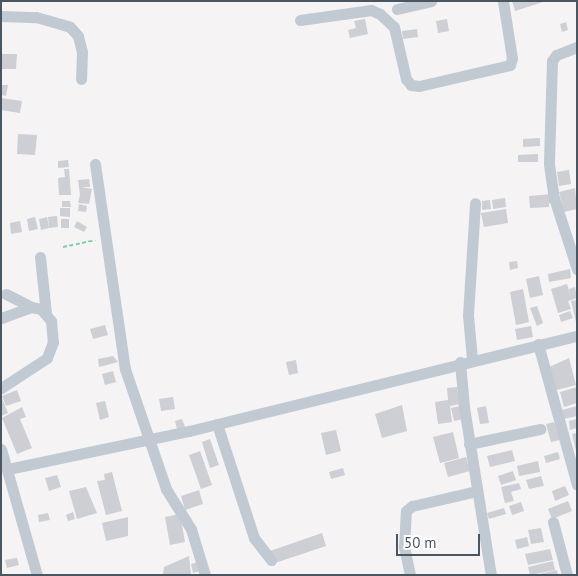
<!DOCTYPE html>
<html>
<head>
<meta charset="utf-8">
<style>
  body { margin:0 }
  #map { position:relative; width:578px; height:576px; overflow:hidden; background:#f5f3f3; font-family:"PT Sans",sans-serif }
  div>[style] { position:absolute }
  .building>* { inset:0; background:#cdcfd5 }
  .path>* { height:2px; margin-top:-1px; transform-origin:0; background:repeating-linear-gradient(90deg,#7ad0a6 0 4px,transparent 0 6.5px) }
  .minor>* { height:11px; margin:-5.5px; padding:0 5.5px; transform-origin:5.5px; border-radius:5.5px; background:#c1cad2 }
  span { translate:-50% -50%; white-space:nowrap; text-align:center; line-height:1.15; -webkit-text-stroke:4.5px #fff; paint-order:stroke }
  .frame { position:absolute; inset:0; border:2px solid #4a5661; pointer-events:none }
  .scale { position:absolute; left:396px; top:534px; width:84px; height:22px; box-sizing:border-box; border:2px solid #4a5661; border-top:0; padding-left:6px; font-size:15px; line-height:18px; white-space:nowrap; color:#4a5661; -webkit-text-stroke:4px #fff; paint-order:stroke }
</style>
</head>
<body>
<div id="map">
  <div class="building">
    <div style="clip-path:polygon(512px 1px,543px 1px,543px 2px,515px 11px)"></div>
    <div style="clip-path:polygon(365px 19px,368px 34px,350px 38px,348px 30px,356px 28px,354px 21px)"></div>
    <div style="clip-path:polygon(447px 19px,449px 31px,438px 33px,436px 21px)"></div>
    <div style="clip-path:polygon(566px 22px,568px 30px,562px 32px,560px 24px)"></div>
    <div style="clip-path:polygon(417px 29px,418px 37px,403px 39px,402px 31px)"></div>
    <div style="clip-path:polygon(1px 54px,17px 54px,16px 69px,1px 69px)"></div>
    <div style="clip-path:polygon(1px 85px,8px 85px,6px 96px,1px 95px)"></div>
    <div style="clip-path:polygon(1px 98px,22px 101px,20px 113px,1px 110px)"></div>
    <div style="clip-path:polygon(18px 134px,37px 135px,35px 155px,17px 154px)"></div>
    <div style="clip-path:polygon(540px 138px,540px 146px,523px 147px,523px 139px)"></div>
    <div style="clip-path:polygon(538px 154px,538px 162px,518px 162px,518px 155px)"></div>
    <div style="clip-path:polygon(68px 160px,69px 167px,58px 168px,58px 161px)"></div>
    <div style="clip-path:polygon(64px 169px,69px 169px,71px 195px,59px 195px,58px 178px,65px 177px)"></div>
    <div style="clip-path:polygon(569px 170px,571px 184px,559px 186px,557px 172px)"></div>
    <div style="clip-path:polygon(89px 179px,90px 187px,81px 187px,92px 189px,89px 204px,78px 203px,80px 195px,89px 196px,80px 195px,78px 180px)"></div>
    <div style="clip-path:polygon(575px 188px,577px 209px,564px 212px,559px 192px)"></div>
    <div style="clip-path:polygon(552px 194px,553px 203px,549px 203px,549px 207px,530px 208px,529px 196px)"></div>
    <div style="clip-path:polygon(505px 198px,506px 207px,493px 209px,492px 200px)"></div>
    <div style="clip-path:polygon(490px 200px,491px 209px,482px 210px,482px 201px)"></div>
    <div style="clip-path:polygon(62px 201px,70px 201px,71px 207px,62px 207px)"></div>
    <div style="clip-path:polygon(79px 204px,87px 206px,86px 212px,78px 211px)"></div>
    <div style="clip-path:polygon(60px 208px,70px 208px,70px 217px,60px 216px)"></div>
    <div style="clip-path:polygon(506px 209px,508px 223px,484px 227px,481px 213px)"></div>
    <div style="clip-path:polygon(57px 216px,58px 227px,49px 228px,48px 217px)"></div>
    <div style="clip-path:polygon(35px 217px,38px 229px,29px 231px,27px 219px)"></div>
    <div style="clip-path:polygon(47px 217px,49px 228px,41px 230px,39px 219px)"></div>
    <div style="clip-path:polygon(61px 219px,69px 219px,69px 228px,61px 228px)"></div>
    <div style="clip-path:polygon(20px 221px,22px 232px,11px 234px,10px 223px)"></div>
    <div style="clip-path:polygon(77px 221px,87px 227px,84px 232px,74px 227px)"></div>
    <div style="clip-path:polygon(517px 261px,518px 268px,510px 270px,509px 262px)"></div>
    <div style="clip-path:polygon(570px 269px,571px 278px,549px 282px,548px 274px)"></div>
    <div style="clip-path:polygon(539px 276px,543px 295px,530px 298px,526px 279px)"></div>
    <div style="clip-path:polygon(567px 284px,571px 297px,569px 289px,575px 287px,577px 298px,568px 301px,571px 309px,558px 313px,551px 289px)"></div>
    <div style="clip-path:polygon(523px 289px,529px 322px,516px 325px,510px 292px)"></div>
    <div style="clip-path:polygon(577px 300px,577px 322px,576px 322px,571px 301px)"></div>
    <div style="clip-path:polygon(537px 306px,543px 323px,537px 326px,530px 308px)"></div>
    <div style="clip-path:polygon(570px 311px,573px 318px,561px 322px,559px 315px)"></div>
    <div style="clip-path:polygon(105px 325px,108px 335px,93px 339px,90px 329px)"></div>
    <div style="clip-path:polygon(531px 326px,533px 337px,517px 340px,515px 329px)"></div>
    <div style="clip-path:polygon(113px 356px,118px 362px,99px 367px,98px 359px)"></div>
    <div style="clip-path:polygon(569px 358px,576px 385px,553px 391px,547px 368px)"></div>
    <div style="clip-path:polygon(296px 360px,298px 373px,289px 375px,286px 362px)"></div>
    <div style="clip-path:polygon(113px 371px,116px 382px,105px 385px,102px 374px)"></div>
    <div style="clip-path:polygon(457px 387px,460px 404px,450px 406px,452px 422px,438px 424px,435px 402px,448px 400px,447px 388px)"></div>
    <div style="clip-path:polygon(577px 387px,577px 403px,564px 407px,560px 392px)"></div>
    <div style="clip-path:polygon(17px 390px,21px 401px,6px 406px,2px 396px)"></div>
    <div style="clip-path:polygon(1px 396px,8px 413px,1px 416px)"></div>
    <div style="clip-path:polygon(173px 397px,175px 409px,161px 411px,159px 399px)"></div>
    <div style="clip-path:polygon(105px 401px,109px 417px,100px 420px,96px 403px)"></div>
    <div style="clip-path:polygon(402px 405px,407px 431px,382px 438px,375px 414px)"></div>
    <div style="clip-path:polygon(460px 406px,463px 419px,454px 421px,451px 408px)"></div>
    <div style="clip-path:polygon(486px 406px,489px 423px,480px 424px,477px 408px)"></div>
    <div style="clip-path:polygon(577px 406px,577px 416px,564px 419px,562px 410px)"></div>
    <div style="clip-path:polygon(22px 407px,26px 417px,20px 419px,32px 448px,17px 454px,2px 418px)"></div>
    <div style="clip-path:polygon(182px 419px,185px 427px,177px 429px,175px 421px)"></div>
    <div style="clip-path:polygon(577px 419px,577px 428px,570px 430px,569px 421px)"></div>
    <div style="clip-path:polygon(554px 422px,560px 440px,551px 442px,546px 424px)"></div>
    <div style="clip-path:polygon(336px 430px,341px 451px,326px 455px,321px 433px)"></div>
    <div style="clip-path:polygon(453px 432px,459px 458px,440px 463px,433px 437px)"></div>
    <div style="clip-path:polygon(577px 433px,577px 451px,576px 451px,572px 434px)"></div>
    <div style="clip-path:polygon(210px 439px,219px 465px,210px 468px,202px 442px)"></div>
    <div style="clip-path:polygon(512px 450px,515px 461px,490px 467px,487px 456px)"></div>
    <div style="clip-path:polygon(200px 451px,212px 485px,201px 489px,189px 455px)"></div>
    <div style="clip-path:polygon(558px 452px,560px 459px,546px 463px,544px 456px)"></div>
    <div style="clip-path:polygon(466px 457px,470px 471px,448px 477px,444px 463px)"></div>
    <div style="clip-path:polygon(538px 461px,540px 472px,519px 476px,517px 466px)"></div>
    <div style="clip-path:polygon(343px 468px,345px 475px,331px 479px,329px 472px)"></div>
    <div style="clip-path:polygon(513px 471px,516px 480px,501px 485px,498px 476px)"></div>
    <div style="clip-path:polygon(112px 472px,122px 511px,106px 515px,97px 481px,105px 480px,104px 474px)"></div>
    <div style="clip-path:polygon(57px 475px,61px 487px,49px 491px,45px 478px)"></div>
    <div style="clip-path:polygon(541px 476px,544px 486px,529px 489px,526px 480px)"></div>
    <div style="clip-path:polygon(519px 483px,521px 489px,511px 492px,514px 501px,505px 503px,501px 487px)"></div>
    <div style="clip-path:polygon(565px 486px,569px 495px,555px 501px,552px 491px)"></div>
    <div style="clip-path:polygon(86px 487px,97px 513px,77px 519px,69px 491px)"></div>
    <div style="clip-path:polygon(199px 490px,203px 504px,185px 510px,181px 496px)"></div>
    <div style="clip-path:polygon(568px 501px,572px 511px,552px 519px,548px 509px)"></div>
    <div style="clip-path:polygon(521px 502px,524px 511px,512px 515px,509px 506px)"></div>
    <div style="clip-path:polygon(504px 508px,506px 514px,489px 519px,487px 513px)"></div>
    <div style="clip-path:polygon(73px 512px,75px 519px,68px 521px,66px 515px)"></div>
    <div style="clip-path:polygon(48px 513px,50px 520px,39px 522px,38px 515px)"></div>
    <div style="clip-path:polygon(180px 514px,185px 542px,170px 545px,165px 517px)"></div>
    <div style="clip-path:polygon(128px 517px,128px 536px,106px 541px,102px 523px)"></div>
    <div style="clip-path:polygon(541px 528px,544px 542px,531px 544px,528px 530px)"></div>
    <div style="clip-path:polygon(322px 533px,326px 546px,275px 563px,270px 551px)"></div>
    <div style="clip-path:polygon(527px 537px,529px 546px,517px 549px,515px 540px)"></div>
    <div style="clip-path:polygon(550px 549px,553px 560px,528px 565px,525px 554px)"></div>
    <div style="clip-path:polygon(189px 556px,191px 575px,163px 575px,164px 567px)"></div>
    <div style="clip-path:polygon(17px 558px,19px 565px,7px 568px,5px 560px)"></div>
    <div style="clip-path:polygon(553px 561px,555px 570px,530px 575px,528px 567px)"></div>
    <div style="clip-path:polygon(198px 562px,200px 571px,193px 573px,191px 564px)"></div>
    <div style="clip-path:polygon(557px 570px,558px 575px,540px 575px,539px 574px)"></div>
  </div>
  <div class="path">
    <div style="left:63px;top:247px;width:33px;rotate:-12deg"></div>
  </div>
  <div class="minor">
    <div style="left:397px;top:9px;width:35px;rotate:-13deg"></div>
    <div style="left:1px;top:16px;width:35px;rotate:2deg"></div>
    <div style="left:36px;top:17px;width:35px;rotate:16deg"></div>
    <div style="left:70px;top:27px;width:12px;rotate:48deg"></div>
    <div style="left:78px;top:36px;width:16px;rotate:76deg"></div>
    <div style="left:82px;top:52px;width:27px;rotate:92deg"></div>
    <div style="left:300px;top:20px;width:72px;rotate:-8deg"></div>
    <div style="left:371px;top:10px;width:10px;rotate:24deg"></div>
    <div style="left:380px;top:14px;width:19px;rotate:43deg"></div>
    <div style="left:394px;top:27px;width:53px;rotate:77deg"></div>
    <div style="left:406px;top:79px;width:8px;rotate:50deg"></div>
    <div style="left:411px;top:85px;width:8px;rotate:7deg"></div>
    <div style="left:419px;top:86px;width:93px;rotate:-13deg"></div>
    <div style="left:510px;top:65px;width:7px;rotate:-74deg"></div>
    <div style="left:512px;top:58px;width:58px;rotate:-99deg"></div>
    <div style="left:577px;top:47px;width:22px;rotate:159deg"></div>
    <div style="left:556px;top:55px;width:7px;rotate:124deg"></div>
    <div style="left:552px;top:61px;width:103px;rotate:91.7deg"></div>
    <div style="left:549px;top:164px;width:34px;rotate:82deg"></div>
    <div style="left:554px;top:198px;width:75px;rotate:72.1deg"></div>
    <div style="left:95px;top:164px;width:207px;rotate:81.7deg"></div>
    <div style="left:125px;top:369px;width:127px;rotate:71.1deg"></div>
    <div style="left:166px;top:489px;width:47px;rotate:58deg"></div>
    <div style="left:191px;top:529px;width:48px;rotate:73.1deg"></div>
    <div style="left:40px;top:257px;width:56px;rotate:83.9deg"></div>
    <div style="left:6px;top:294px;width:28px;rotate:27deg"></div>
    <div style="left:1px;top:318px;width:32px;rotate:-20deg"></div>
    <div style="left:31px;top:307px;width:10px;rotate:11deg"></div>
    <div style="left:41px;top:309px;width:16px;rotate:50deg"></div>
    <div style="left:51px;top:321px;width:21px;rotate:85deg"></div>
    <div style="left:53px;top:342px;width:17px;rotate:111deg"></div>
    <div style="left:47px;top:358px;width:55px;rotate:146.9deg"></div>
    <div style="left:538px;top:344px;width:146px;rotate:74.5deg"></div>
    <div style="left:472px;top:359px;width:44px;rotate:-95.2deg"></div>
    <div style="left:468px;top:315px;width:112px;rotate:-86.4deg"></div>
    <div style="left:460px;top:362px;width:45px;rotate:84.9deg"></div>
    <div style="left:464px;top:407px;width:170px;rotate:80.9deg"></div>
    <div style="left:217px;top:424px;width:120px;rotate:72deg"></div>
    <div style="left:254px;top:538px;width:28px;rotate:52deg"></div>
    <div style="left:469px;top:444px;width:73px;rotate:-11.9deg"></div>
    <div style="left:1px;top:449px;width:131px;rotate:74.1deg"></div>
    <div style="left:8px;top:469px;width:185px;rotate:-11.9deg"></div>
    <div style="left:189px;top:431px;width:399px;rotate:-13.8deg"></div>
    <div style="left:553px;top:522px;width:55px;rotate:75.2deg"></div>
    <div style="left:410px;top:575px;width:29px;rotate:-102deg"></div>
    <div style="left:404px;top:547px;width:36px;rotate:-87deg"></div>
    <div style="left:406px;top:511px;width:8px;rotate:-40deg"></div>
    <div style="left:412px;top:506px;width:67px;rotate:-13deg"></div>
  </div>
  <div class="frame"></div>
  <div class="scale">50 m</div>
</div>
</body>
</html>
